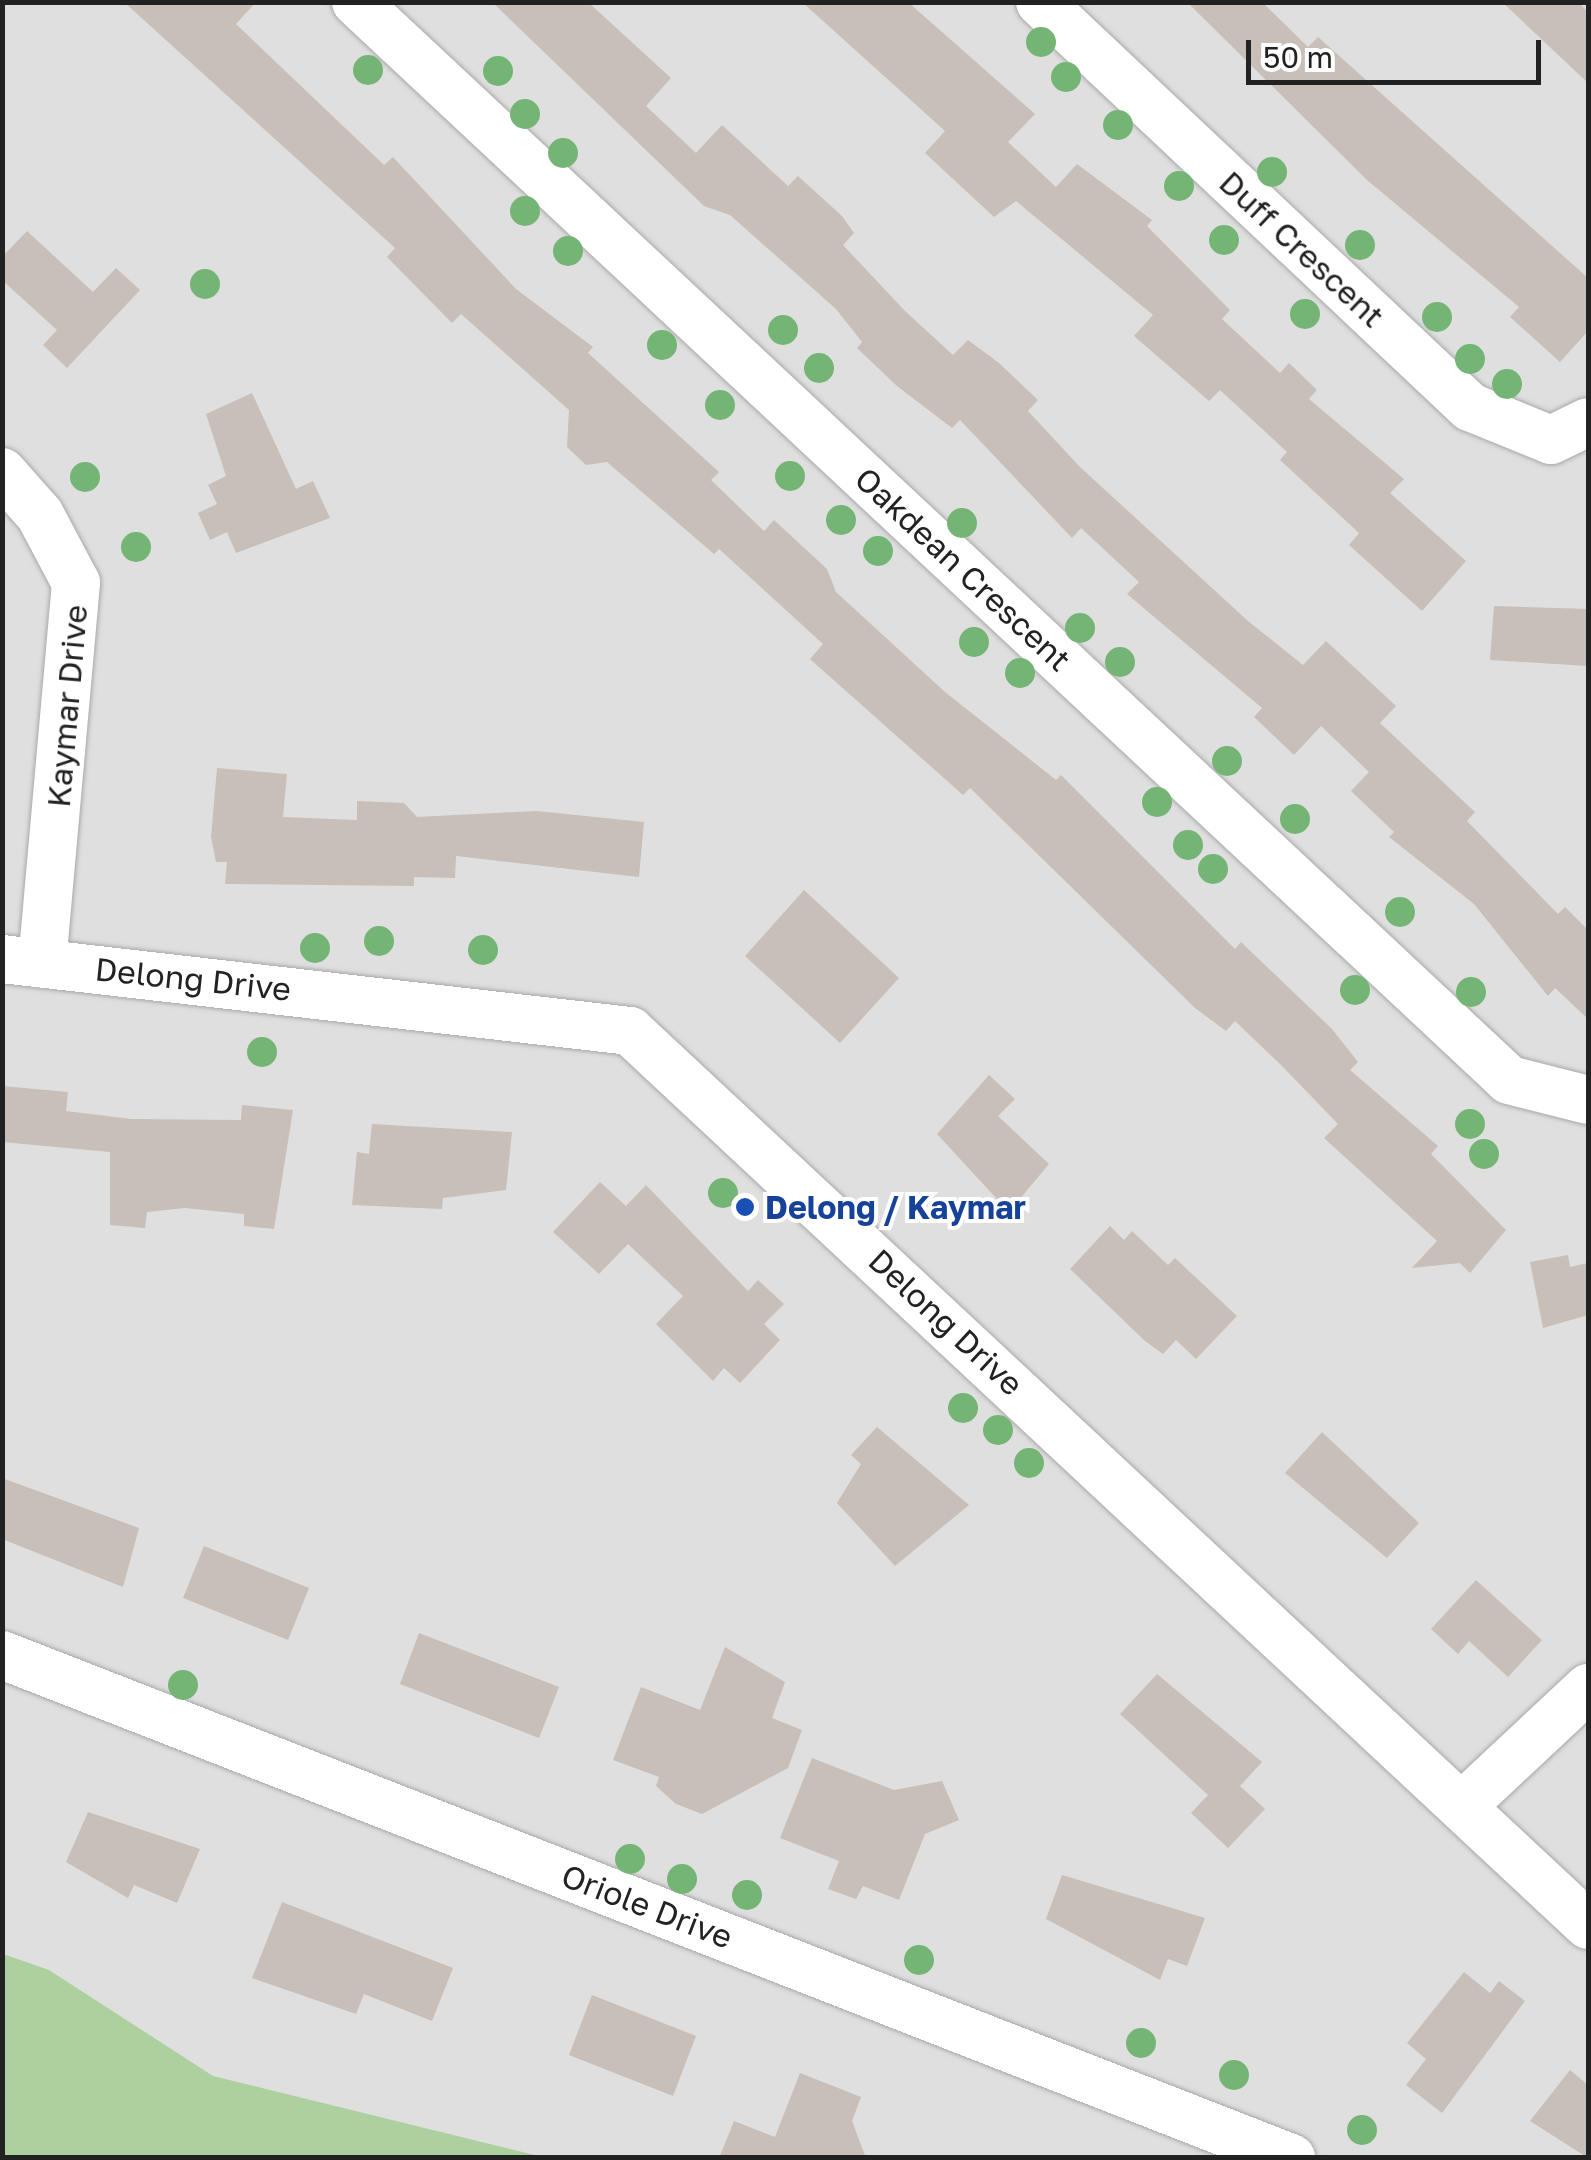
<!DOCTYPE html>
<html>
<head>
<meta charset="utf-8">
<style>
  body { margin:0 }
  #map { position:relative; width:1591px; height:2160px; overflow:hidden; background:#f2efe9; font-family:"Golos Text",sans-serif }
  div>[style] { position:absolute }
  .residential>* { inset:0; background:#e0dfdf }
  .forest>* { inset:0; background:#add19e }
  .building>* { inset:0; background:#c7bfb8 }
  .roads { filter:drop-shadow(0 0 2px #a9a9a9) drop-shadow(0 0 2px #a9a9a9) }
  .minor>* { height:48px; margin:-24px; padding:0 24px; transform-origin:24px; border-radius:24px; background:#fff }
  .trees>* { width:30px; height:30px; margin:-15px; border-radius:50%; background:#74b475 }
  .dots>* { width:28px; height:28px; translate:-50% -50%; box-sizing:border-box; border:5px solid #fff; border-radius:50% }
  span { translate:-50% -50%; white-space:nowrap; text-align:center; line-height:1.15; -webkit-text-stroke:8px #fff; paint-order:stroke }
  .street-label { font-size:32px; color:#222 }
  .transit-label { font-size:32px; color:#164399; font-weight:700 }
  .left { translate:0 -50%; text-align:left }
  .frame { position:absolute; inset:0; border:5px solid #222; pointer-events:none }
  .scale { position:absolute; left:1246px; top:40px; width:295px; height:45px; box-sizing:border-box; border:5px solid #222; border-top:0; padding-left:12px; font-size:30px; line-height:35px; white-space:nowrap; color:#222; -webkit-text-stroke:8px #fff; paint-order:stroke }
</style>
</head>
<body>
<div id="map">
  <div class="residential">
    <div style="clip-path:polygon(3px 3px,1588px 3px,1588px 2157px,3px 2158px)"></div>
  </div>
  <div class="forest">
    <div style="clip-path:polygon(3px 1954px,49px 1970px,213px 2076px,543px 2157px,3px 2157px)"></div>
  </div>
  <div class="building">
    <div style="clip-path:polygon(124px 2px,256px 2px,236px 24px,384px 165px,393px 157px,516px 289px,593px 347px,588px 353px,719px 472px,711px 480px,764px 531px,774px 520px,827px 569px,836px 592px,945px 692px,1056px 780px,1061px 775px,1235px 949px,1241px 942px,1332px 1029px,1358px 1062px,1350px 1070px,1438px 1146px,1431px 1154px,1506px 1230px,1470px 1273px,1460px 1263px,1412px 1268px,1437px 1241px,1324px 1138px,1338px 1124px,1283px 1067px,1235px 1021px,1226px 1031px,1195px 1008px,970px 788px,963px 795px,810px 659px,823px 644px,719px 549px,714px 554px,607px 462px,586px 465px,567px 447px,569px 410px,461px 314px,452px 323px,387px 257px,395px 248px)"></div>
    <div style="clip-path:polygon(492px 2px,588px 2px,671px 78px,646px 106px,696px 153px,722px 125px,788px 186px,798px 176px,842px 216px,854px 233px,843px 245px,905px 311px,953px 355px,968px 340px,999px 363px,1038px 400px,1028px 411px,1080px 467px,1248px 621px,1303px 665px,1326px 641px,1396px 706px,1380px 723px,1475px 812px,1467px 821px,1558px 914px,1565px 907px,1588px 930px,1588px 1019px,1555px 988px,1548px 996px,1474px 904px,1389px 837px,1394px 832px,1351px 791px,1369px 772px,1321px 726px,1294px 755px,1254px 717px,1262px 708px,1127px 594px,1139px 582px,1081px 528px,1072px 538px,960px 420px,952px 428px,897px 386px,857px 348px,862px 342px,836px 309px,730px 215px,704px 206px)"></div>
    <div style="clip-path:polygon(802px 2px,908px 2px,1035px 114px,1008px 142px,1056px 187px,1077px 164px,1152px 220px,1147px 226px,1230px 310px,1222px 319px,1280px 373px,1289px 363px,1317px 390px,1309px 399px,1404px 479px,1390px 493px,1466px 561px,1422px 611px,1349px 545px,1359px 533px,1280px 460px,1287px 452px,1220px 390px,1209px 401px,1134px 336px,1153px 315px,1016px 201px,994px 217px,925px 153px,945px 131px)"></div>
    <div style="clip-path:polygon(1187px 2px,1262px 2px,1308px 47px,1318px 37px,1588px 278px,1588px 331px,1560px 362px,1510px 317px,1519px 307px,1367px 180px)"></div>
    <div style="clip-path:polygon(1502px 2px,1578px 2px,1588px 12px,1588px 83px)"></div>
    <div style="clip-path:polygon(27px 231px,93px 292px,116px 268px,140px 290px,67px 368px,43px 345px,57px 330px,2px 280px,2px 257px)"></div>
    <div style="clip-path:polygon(252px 393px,296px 489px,313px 481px,330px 518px,236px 553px,227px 532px,210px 540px,198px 513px,217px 504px,208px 485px,226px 476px,206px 414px)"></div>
    <div style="clip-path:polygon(1494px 606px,1588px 609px,1588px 666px,1490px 660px)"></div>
    <div style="clip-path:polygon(217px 768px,287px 774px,283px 817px,357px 820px,357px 801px,404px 803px,417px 817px,537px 811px,644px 822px,639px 877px,456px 856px,455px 878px,414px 877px,414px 886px,225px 884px,227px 862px,216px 862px,211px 837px)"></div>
    <div style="clip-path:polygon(804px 890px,899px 978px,840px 1043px,745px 956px)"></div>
    <div style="clip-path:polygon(989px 1075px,1015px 1099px,998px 1116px,1049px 1164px,1009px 1212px,937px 1134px)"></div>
    <div style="clip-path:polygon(2px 1086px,68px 1092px,66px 1111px,131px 1119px,241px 1120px,242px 1105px,293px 1110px,274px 1229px,244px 1226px,244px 1214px,185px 1208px,147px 1212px,145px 1228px,110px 1225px,110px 1152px,2px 1142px)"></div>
    <div style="clip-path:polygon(372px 1124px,512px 1132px,506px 1190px,443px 1198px,442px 1209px,352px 1205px,357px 1152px,369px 1154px)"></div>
    <div style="clip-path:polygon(600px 1182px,626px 1206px,646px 1185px,748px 1291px,758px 1280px,784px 1304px,764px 1324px,780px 1340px,740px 1383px,724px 1368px,713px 1381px,656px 1324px,683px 1296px,628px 1244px,599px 1274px,553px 1232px)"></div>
    <div style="clip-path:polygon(1110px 1226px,1124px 1240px,1132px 1231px,1168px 1265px,1175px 1258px,1237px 1316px,1196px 1359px,1176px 1340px,1163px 1354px,1145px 1341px,1070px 1269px)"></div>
    <div style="clip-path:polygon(1568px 1255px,1570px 1267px,1588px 1263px,1588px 1315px,1543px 1328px,1530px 1262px)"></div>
    <div style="clip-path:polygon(877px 1427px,969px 1505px,895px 1566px,837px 1503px,861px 1464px,851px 1455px)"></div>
    <div style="clip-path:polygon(1322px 1432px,1419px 1523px,1387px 1558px,1285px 1473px)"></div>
    <div style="clip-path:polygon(2px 1478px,139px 1528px,123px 1587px,2px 1539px)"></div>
    <div style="clip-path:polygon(204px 1546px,309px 1588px,288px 1640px,183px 1598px)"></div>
    <div style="clip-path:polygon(1476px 1580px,1542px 1640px,1508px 1677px,1469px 1641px,1458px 1654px,1431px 1629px)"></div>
    <div style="clip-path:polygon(419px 1633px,559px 1687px,539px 1738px,400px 1684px)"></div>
    <div style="clip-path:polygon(725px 1647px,785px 1682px,772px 1718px,802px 1730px,788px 1768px,702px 1814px,676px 1804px,656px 1786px,659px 1777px,613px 1760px,641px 1687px,700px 1710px)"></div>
    <div style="clip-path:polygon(1157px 1674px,1262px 1762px,1240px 1786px,1265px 1809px,1228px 1848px,1191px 1813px,1208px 1795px,1120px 1714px)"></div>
    <div style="clip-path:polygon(812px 1758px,894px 1790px,942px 1781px,959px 1820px,925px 1834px,899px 1900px,863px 1886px,856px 1899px,828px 1889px,839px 1861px,780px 1838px)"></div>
    <div style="clip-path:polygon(88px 1812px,200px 1849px,177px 1903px,134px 1885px,128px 1898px,66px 1862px)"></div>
    <div style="clip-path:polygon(1062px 1875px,1205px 1918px,1187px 1966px,1168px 1959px,1160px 1980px,1046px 1919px)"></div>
    <div style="clip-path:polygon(282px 1902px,453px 1968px,432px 2021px,364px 1994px,356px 2014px,252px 1978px)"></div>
    <div style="clip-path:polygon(1464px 1972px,1490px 1993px,1499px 1981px,1525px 2001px,1442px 2113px,1406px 2085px,1426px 2059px,1407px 2043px)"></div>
    <div style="clip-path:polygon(592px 1995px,696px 2036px,673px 2096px,569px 2055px)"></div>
    <div style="clip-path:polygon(1570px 2070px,1588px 2085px,1588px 2158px,1530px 2121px)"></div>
    <div style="clip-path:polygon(800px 2073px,861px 2097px,852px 2121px,866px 2158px,719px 2158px,734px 2121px,775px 2137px)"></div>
  </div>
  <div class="roads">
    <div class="minor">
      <div style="left:356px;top:2px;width:1578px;rotate:43.07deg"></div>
      <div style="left:1509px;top:1080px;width:81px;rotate:14.2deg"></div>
      <div style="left:1040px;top:2px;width:591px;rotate:43.29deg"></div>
      <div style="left:1470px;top:407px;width:87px;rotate:22.2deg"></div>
      <div style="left:1551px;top:440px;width:41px;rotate:-25.9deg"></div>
      <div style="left:2px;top:472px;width:57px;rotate:48.5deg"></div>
      <div style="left:40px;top:515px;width:77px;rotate:62.1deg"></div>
      <div style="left:76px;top:583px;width:382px;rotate:95.1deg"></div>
      <div style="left:2px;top:959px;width:632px;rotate:6.54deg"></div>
      <div style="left:630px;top:1031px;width:1310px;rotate:43.02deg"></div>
      <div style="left:2px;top:1655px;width:1384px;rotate:21.32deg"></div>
      <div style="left:1462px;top:1806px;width:173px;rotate:-43.1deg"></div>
    </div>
  </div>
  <div class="trees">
    <div style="left:1041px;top:42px"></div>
    <div style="left:368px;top:70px"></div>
    <div style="left:498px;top:71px"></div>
    <div style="left:1066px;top:77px"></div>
    <div style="left:525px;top:114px"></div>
    <div style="left:1118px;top:125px"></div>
    <div style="left:563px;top:153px"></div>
    <div style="left:1272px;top:172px"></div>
    <div style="left:1179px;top:186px"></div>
    <div style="left:525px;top:211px"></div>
    <div style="left:1224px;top:240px"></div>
    <div style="left:1360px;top:245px"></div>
    <div style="left:568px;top:251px"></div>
    <div style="left:205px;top:284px"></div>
    <div style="left:1305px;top:314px"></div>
    <div style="left:1437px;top:317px"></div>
    <div style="left:783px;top:330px"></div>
    <div style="left:662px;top:345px"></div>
    <div style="left:1470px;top:359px"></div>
    <div style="left:819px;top:368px"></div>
    <div style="left:1507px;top:384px"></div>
    <div style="left:720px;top:405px"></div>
    <div style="left:790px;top:476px"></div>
    <div style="left:85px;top:477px"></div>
    <div style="left:841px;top:520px"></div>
    <div style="left:962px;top:523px"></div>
    <div style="left:136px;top:547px"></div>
    <div style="left:878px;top:551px"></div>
    <div style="left:1080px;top:628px"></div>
    <div style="left:974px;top:642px"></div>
    <div style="left:1120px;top:662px"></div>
    <div style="left:1020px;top:673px"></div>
    <div style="left:1227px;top:761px"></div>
    <div style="left:1157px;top:802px"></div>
    <div style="left:1295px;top:819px"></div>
    <div style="left:1188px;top:845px"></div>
    <div style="left:1213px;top:869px"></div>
    <div style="left:1400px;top:912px"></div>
    <div style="left:379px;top:941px"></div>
    <div style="left:315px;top:948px"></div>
    <div style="left:483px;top:950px"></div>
    <div style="left:1355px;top:990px"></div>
    <div style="left:1471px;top:992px"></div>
    <div style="left:262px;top:1052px"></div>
    <div style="left:1470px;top:1124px"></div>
    <div style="left:1484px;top:1154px"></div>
    <div style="left:723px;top:1193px"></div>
    <div style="left:963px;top:1408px"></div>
    <div style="left:998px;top:1430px"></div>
    <div style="left:1029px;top:1463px"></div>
    <div style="left:183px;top:1685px"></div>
    <div style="left:630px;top:1859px"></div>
    <div style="left:682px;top:1879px"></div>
    <div style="left:747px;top:1895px"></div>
    <div style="left:919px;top:1960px"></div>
    <div style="left:1141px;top:2043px"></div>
    <div style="left:1234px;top:2075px"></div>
    <div style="left:1362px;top:2130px"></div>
  </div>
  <div class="dots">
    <div style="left:745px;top:1207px;background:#1a4fb4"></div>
  </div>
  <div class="street-label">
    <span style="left:1302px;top:249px;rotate:43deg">Duff Crescent</span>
    <span style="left:963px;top:569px;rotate:43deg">Oakdean Crescent</span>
    <span style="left:67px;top:706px;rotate:-85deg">Kaymar Drive</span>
    <span style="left:193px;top:979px;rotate:6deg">Delong Drive</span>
    <span style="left:946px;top:1322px;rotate:43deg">Delong Drive</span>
    <span style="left:647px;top:1906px;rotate:21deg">Oriole Drive</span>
  </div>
  <div class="transit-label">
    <span class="left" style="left:765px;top:1207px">Delong / Kaymar</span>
  </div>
  <div class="frame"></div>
  <div class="scale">50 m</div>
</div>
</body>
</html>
